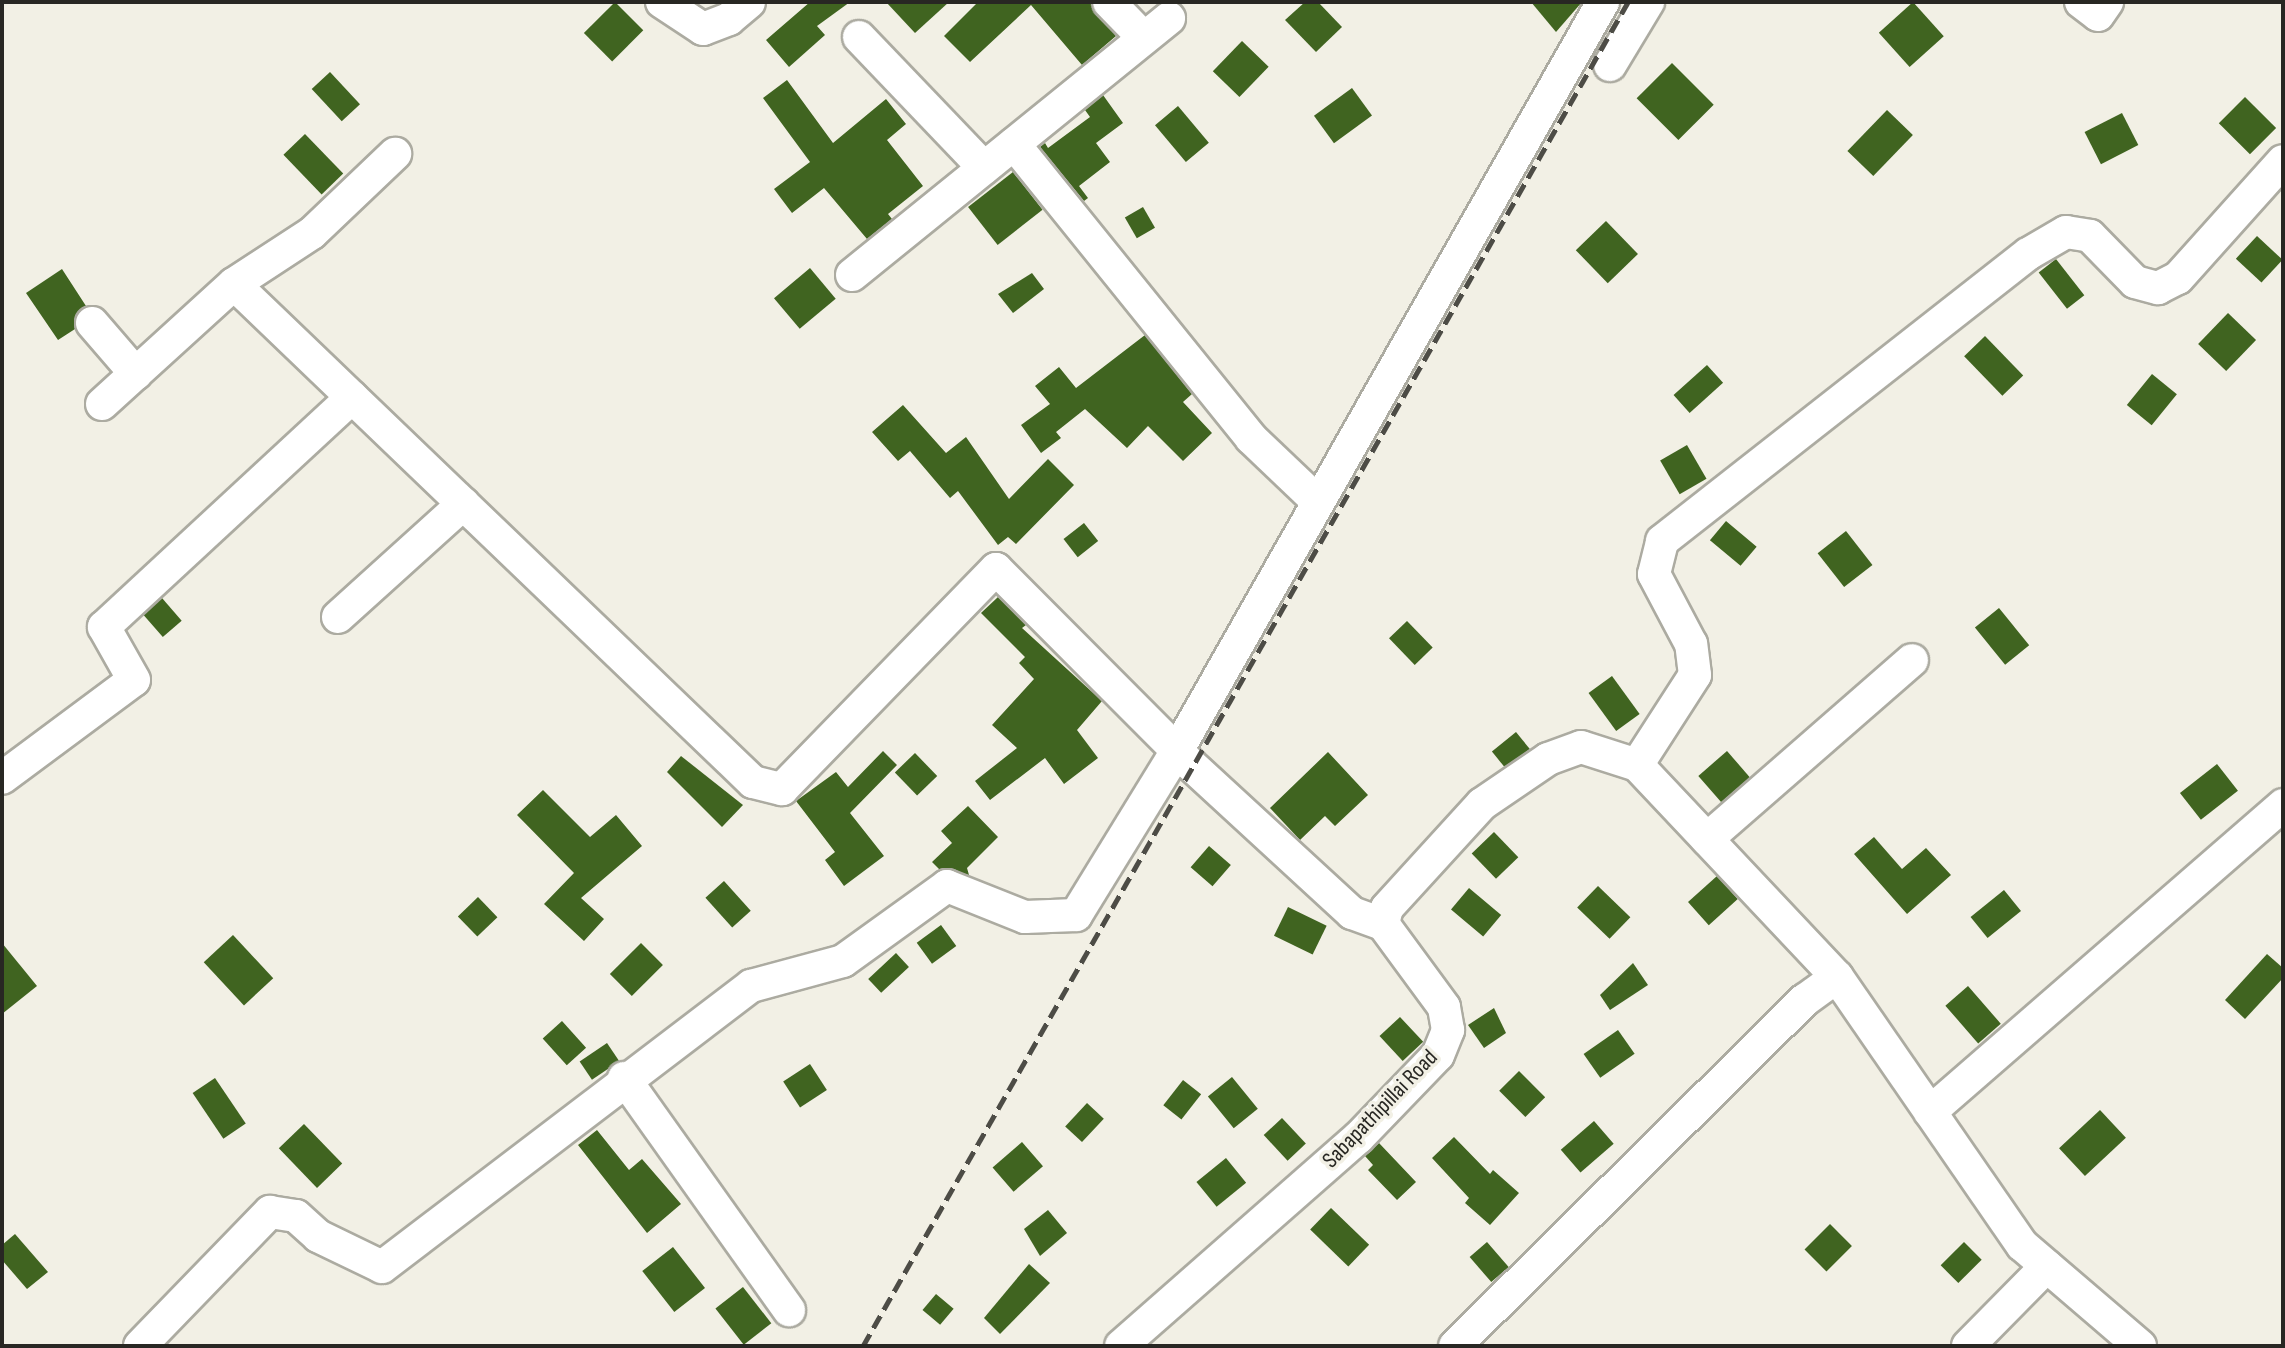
<!DOCTYPE html>
<html>
<head>
<meta charset="utf-8">
<style>
  body { margin:0 }
  #map { position:relative; width:2285px; height:1348px; overflow:hidden; background:#f2f0e5; font-family:"Sofia Sans Condensed",sans-serif }
  div>[style] { position:absolute }
  [style*='--x'] { left:calc(var(--x)*1px); top:calc(var(--y)*1px); width:calc(var(--w)*1px); rotate:calc(var(--a)*1deg) }
  .building>* { inset:0; background:#406420; transform-origin:0 0 }
  .roads { filter:drop-shadow(2px 0 #acaba1) drop-shadow(-2px 0 #acaba1) drop-shadow(0 2px #acaba1) drop-shadow(0 -2px #acaba1) }
  .minor>* { height:32px; margin:-16px; padding:0 16px; transform-origin:16px; border-radius:16px; background:#fff }
  .rail>* { height:5px; margin-top:-2.5px; transform-origin:0; background:repeating-linear-gradient(90deg,#4d4c46 0 14px,transparent 0 21px) }
  span { translate:-50% -50%; white-space:nowrap; text-align:center; line-height:1.15; -webkit-text-stroke:7px #f2f0e5; paint-order:stroke }
  .street-label { font-size:23px; color:#282723 }
  .frame { position:absolute; inset:0; border:4px solid #282723; pointer-events:none }
</style>
</head>
<body>
<div id="map">
  <div class="building">
    <div style="left:615px;top:2px;width:40px;height:44px;rotate:45deg"></div>
    <div style="clip-path:polygon(810px 2px,850px 2px,817px 26px,825px 35px,789px 67px,766px 40px)"></div>
    <div style="clip-path:polygon(886px 2px,949px 2px,915px 33px)"></div>
    <div style="clip-path:polygon(978px 2px,1091px 2px,1116px 36px,1082px 65px,1031px 5px,970px 62px,944px 36px)"></div>
    <div style="clip-path:polygon(1305px 2px,1318px 2px,1342px 27px,1316px 52px,1285px 20px)"></div>
    <div style="clip-path:polygon(1531px 2px,1582px 2px,1556px 32px)"></div>
    <div style="left:1913px;top:2px;width:46px;height:46px;rotate:48deg"></div>
    <div style="left:1242px;top:41px;width:37px;height:42px;rotate:44deg"></div>
    <div style="left:1672px;top:63px;width:59px;height:50px;rotate:45deg"></div>
    <div style="left:330px;top:72px;width:44px;height:25px;rotate:47deg"></div>
    <div style="clip-path:polygon(787px 80px,833px 143px,886px 99px,906px 124px,887px 140px,923px 186px,888px 214px,892px 219px,867px 239px,824px 188px,792px 213px,774px 189px,810px 162px,763px 98px)"></div>
    <div style="left:1352px;top:88px;width:34px;height:47px;rotate:54deg"></div>
    <div style="clip-path:polygon(1103px 95px,1123px 123px,1096px 143px,1110px 162px,1079px 186px,1088px 198px,1084px 201px,1040px 147px,1045px 143px,1048px 148px,1090px 117px,1085px 110px)"></div>
    <div style="left:2245px;top:97px;width:44px;height:37px;rotate:45deg"></div>
    <div style="left:1178px;top:106px;width:48px;height:30px;rotate:50deg"></div>
    <div style="left:1887px;top:110px;width:36px;height:57px;rotate:44deg"></div>
    <div style="left:2122px;top:113px;width:36px;height:42px;rotate:63deg"></div>
    <div style="left:305px;top:134px;width:55px;height:30px;rotate:46deg"></div>
    <div style="left:1013px;top:172px;width:48px;height:57px;rotate:52deg"></div>
    <div style="left:1143px;top:207px;width:24px;height:21px;rotate:60deg"></div>
    <div style="left:1606px;top:221px;width:46px;height:42px;rotate:46deg"></div>
    <div style="left:2257px;top:236px;width:35px;height:31px;rotate:43deg"></div>
    <div style="left:2056px;top:259px;width:46px;height:22px;rotate:52deg"></div>
    <div style="left:810px;top:268px;width:40px;height:47px;rotate:50deg"></div>
    <div style="clip-path:polygon(62px 269px,86px 306px,75px 316px,75px 329px,58px 340px,26px 293px)"></div>
    <div style="clip-path:polygon(1032px 273px,1044px 289px,1013px 313px,998px 294px)"></div>
    <div style="left:2228px;top:313px;width:39px;height:43px;rotate:44deg"></div>
    <div style="clip-path:polygon(1145px 335px,1192px 394px,1183px 402px,1212px 433px,1183px 461px,1148px 426px,1127px 448px,1085px 409px,1056px 432px,1061px 438px,1041px 453px,1021px 425px,1050px 404px,1035px 386px,1059px 367px,1076px 388px)"></div>
    <div style="left:1985px;top:336px;width:55px;height:29px;rotate:46deg"></div>
    <div style="left:1707px;top:365px;width:24px;height:45px;rotate:48deg"></div>
    <div style="left:2152px;top:374px;width:32px;height:40px;rotate:39deg"></div>
    <div style="clip-path:polygon(903px 405px,946px 453px,966px 437px,1009px 499px,1048px 459px,1074px 485px,1016px 544px,1008px 537px,998px 545px,958px 491px,950px 498px,910px 451px,898px 461px,872px 432px)"></div>
    <div style="left:1687px;top:445px;width:39px;height:31px;rotate:60deg"></div>
    <div style="left:1726px;top:521px;width:40px;height:25px;rotate:40deg"></div>
    <div style="left:1084px;top:523px;width:23px;height:26px;rotate:52deg"></div>
    <div style="left:1846px;top:531px;width:43px;height:36px;rotate:52deg"></div>
    <div style="clip-path:polygon(998px 597px,1026px 625px,1022px 628px,1102px 701px,1077px 730px,1098px 758px,1064px 784px,1045px 758px,990px 800px,975px 781px,1017px 748px,992px 725px,1034px 679px,1019px 663px,1025px 657px,981px 613px)"></div>
    <div style="left:162px;top:598px;width:30px;height:25px;rotate:49deg"></div>
    <div style="left:1999px;top:608px;width:48px;height:31px;rotate:51deg"></div>
    <div style="left:1407px;top:621px;width:37px;height:25px;rotate:46deg"></div>
    <div style="left:1612px;top:676px;width:47px;height:29px;rotate:54deg"></div>
    <div style="left:1516px;top:732px;width:22px;height:31px;rotate:51deg"></div>
    <div style="clip-path:polygon(883px 751px,897px 765px,850px 813px,884px 856px,844px 886px,825px 860px,835px 852px,796px 801px,836px 772px,848px 787px)"></div>
    <div style="left:1727px;top:751px;width:35px;height:38px;rotate:49deg"></div>
    <div style="clip-path:polygon(1328px 752px,1368px 795px,1335px 826px,1325px 816px,1300px 840px,1270px 808px)"></div>
    <div style="left:915px;top:753px;width:32px;height:28px;rotate:46deg"></div>
    <div style="clip-path:polygon(681px 756px,743px 805px,722px 827px,667px 772px)"></div>
    <div style="left:2217px;top:764px;width:34px;height:47px;rotate:52deg"></div>
    <div style="clip-path:polygon(543px 790px,590px 837px,616px 815px,642px 846px,581px 898px,604px 919px,584px 941px,544px 904px,574px 873px,517px 815px)"></div>
    <div style="clip-path:polygon(968px 806px,998px 837px,967px 868px,969px 875px,940px 870px,932px 862px,952px 843px,941px 831px)"></div>
    <div style="left:1494px;top:832px;width:35px;height:31px;rotate:46deg"></div>
    <div style="clip-path:polygon(1874px 837px,1902px 869px,1926px 848px,1951px 875px,1907px 914px,1854px 854px)"></div>
    <div style="left:1209px;top:846px;width:29px;height:28px;rotate:41deg"></div>
    <div style="left:1717px;top:876px;width:31px;height:39px;rotate:48deg"></div>
    <div style="left:724px;top:881px;width:40px;height:25px;rotate:48deg"></div>
    <div style="left:1598px;top:886px;width:45px;height:30px;rotate:44deg"></div>
    <div style="left:1469px;top:888px;width:42px;height:28px;rotate:40deg"></div>
    <div style="left:2004px;top:890px;width:27px;height:43px;rotate:51deg"></div>
    <div style="left:478px;top:897px;width:28px;height:28px;rotate:46deg"></div>
    <div style="left:1288px;top:907px;width:43px;height:32px;rotate:26deg"></div>
    <div style="left:941px;top:925px;width:26px;height:30px;rotate:54deg"></div>
    <div style="left:233px;top:935px;width:59px;height:40px;rotate:47deg"></div>
    <div style="clip-path:polygon(2px 943px,37px 986px,2px 1014px)"></div>
    <div style="left:641px;top:943px;width:31px;height:44px;rotate:45deg"></div>
    <div style="left:896px;top:953px;width:19px;height:38px;rotate:47deg"></div>
    <div style="clip-path:polygon(2267px 954px,2283px 968px,2283px 978px,2245px 1019px,2225px 1000px)"></div>
    <div style="clip-path:polygon(1633px 963px,1648px 985px,1610px 1010px,1600px 995px)"></div>
    <div style="left:1968px;top:986px;width:50px;height:30px;rotate:49deg"></div>
    <div style="clip-path:polygon(1494px 1008px,1506px 1033px,1484px 1048px,1468px 1025px)"></div>
    <div style="left:1400px;top:1017px;width:34px;height:28px;rotate:47deg"></div>
    <div style="left:562px;top:1021px;width:36px;height:26px;rotate:48deg"></div>
    <div style="left:1618px;top:1030px;width:29px;height:42px;rotate:55deg"></div>
    <div style="left:607px;top:1043px;width:22px;height:33px;rotate:56deg"></div>
    <div style="left:810px;top:1064px;width:31px;height:32px;rotate:57deg"></div>
    <div style="left:1519px;top:1071px;width:37px;height:28px;rotate:45deg"></div>
    <div style="left:1232px;top:1077px;width:41px;height:31px;rotate:51deg"></div>
    <div style="left:215px;top:1078px;width:55px;height:27px;rotate:56deg"></div>
    <div style="left:1183px;top:1080px;width:23px;height:32px;rotate:38deg"></div>
    <div style="left:1087px;top:1103px;width:23px;height:32px;rotate:43deg"></div>
    <div style="left:2100px;top:1110px;width:38px;height:56px;rotate:47deg"></div>
    <div style="left:1282px;top:1118px;width:35px;height:25px;rotate:47deg"></div>
    <div style="left:1594px;top:1121px;width:30px;height:44px;rotate:49deg"></div>
    <div style="left:304px;top:1124px;width:55px;height:35px;rotate:46deg"></div>
    <div style="clip-path:polygon(597px 1130px,629px 1170px,642px 1159px,681px 1204px,647px 1233px,578px 1145px)"></div>
    <div style="clip-path:polygon(1454px 1137px,1490px 1174px,1493px 1170px,1519px 1193px,1490px 1225px,1465px 1203px,1469px 1198px,1432px 1158px)"></div>
    <div style="left:1022px;top:1142px;width:32px;height:39px;rotate:49deg"></div>
    <div style="clip-path:polygon(1379px 1143px,1416px 1182px,1397px 1200px,1368px 1170px,1373px 1165px,1365px 1156px)"></div>
    <div style="left:1226px;top:1158px;width:32px;height:38px;rotate:51deg"></div>
    <div style="left:1331px;top:1208px;width:53px;height:30px;rotate:44deg"></div>
    <div style="clip-path:polygon(1048px 1210px,1067px 1233px,1040px 1256px,1024px 1229px)"></div>
    <div style="left:1830px;top:1224px;width:31px;height:36px;rotate:45deg"></div>
    <div style="clip-path:polygon(15px 1234px,48px 1272px,27px 1289px,2px 1260px,2px 1245px)"></div>
    <div style="left:1487px;top:1242px;width:33px;height:23px;rotate:49deg"></div>
    <div style="left:1964px;top:1242px;width:25px;height:33px;rotate:45deg"></div>
    <div style="left:673px;top:1247px;width:52px;height:39px;rotate:52deg"></div>
    <div style="clip-path:polygon(1029px 1264px,1050px 1283px,1000px 1334px,984px 1318px)"></div>
    <div style="left:743px;top:1287px;width:46px;height:35px;rotate:52deg"></div>
    <div style="left:936px;top:1294px;width:23px;height:21px;rotate:40deg"></div>
  </div>
  <div class="roads">
    <div class="minor">
      <div style="--x:662;--y:2;--w:49;--a:33.4"></div>
      <div style="--x:703;--y:29;--w:28;--a:-21"></div>
      <div style="--x:729;--y:19;--w:26;--a:-40"></div>
      <div style="--x:1109;--y:2;--w:50;--a:45.8"></div>
      <div style="--x:2081;--y:2;--w:21;--a:37"></div>
      <div style="--x:2098;--y:15;--w:16;--a:-55"></div>
      <div style="--x:859;--y:37;--w:181;--a:46.3"></div>
      <div style="--x:1610;--y:65;--w:74;--a:-58.9"></div>
      <div style="--x:1014;--y:144;--w:378;--a:51.1"></div>
      <div style="--x:1251;--y:438;--w:90;--a:43.6"></div>
      <div style="--x:852;--y:275;--w:408;--a:-39"></div>
      <div style="--x:234;--y:284;--w:719;--a:43.82"></div>
      <div style="--x:753;--y:782;--w:30;--a:14"></div>
      <div style="--x:782;--y:789;--w:307;--a:-45.8"></div>
      <div style="--x:996;--y:569;--w:275;--a:45.1"></div>
      <div style="--x:1190;--y:764;--w:220;--a:42.6"></div>
      <div style="--x:1352;--y:913;--w:33;--a:20"></div>
      <div style="--x:92;--y:323;--w:67;--a:49.2"></div>
      <div style="--x:102;--y:404;--w:178;--a:-42.3"></div>
      <div style="--x:234;--y:284;--w:93;--a:-33.2"></div>
      <div style="--x:312;--y:233;--w:115;--a:-43.6"></div>
      <div style="--x:338;--y:617;--w:169;--a:-42.1"></div>
      <div style="--x:2;--y:778;--w:164;--a:-36.6"></div>
      <div style="--x:134;--y:680;--w:61;--a:-119.5"></div>
      <div style="--x:104;--y:627;--w:338;--a:-42.8"></div>
      <div style="--x:1707;--y:839;--w:272;--a:-41.1"></div>
      <div style="--x:624;--y:1078;--w:285;--a:54.6"></div>
      <div style="--x:1930;--y:1112;--w:468;--a:-41"></div>
      <div style="--x:140;--y:1346;--w:187;--a:-45.9"></div>
      <div style="--x:270;--y:1212;--w:26;--a:9"></div>
      <div style="--x:296;--y:1216;--w:30;--a:42"></div>
      <div style="--x:318;--y:1236;--w:71;--a:25.8"></div>
      <div style="--x:382;--y:1267;--w:464;--a:-37.3"></div>
      <div style="--x:751;--y:986;--w:95;--a:-15.2"></div>
      <div style="--x:843;--y:961;--w:128;--a:-35.8"></div>
      <div style="--x:947;--y:886;--w:84;--a:21.7"></div>
      <div style="--x:1025;--y:917;--w:51;--a:-2.2"></div>
      <div style="--x:1076;--y:915;--w:193;--a:-58.4"></div>
      <div style="--x:1177;--y:751;--w:862;--a:-60.37"></div>
      <div style="--x:1121;--y:1346;--w:315;--a:-41.3"></div>
      <div style="--x:1358;--y:1138;--w:115;--a:-46.1"></div>
      <div style="--x:1438;--y:1055;--w:27;--a:-68"></div>
      <div style="--x:1448;--y:1030;--w:23;--a:-100"></div>
      <div style="--x:1444;--y:1007;--w:103;--a:-126.3"></div>
      <div style="--x:1383;--y:924;--w:16;--a:-76"></div>
      <div style="--x:1387;--y:908;--w:141;--a:-47.6"></div>
      <div style="--x:1482;--y:804;--w:80;--a:-34.3"></div>
      <div style="--x:1548;--y:759;--w:35;--a:-20"></div>
      <div style="--x:1581;--y:747;--w:59;--a:17.8"></div>
      <div style="--x:1455;--y:1346;--w:492;--a:-44.7"></div>
      <div style="--x:1805;--y:1000;--w:39;--a:-36"></div>
      <div style="--x:1968;--y:1346;--w:112;--a:-45.4"></div>
      <div style="--x:2140;--y:1346;--w:155;--a:-139.4"></div>
      <div style="--x:2022;--y:1245;--w:326;--a:-124.6"></div>
      <div style="--x:1837;--y:977;--w:291;--a:-133.3"></div>
      <div style="--x:1637;--y:765;--w:107;--a:-57.2"></div>
      <div style="--x:1695;--y:675;--w:31;--a:-97"></div>
      <div style="--x:1691;--y:644;--w:79;--a:-117.9"></div>
      <div style="--x:1654;--y:574;--w:34;--a:-76"></div>
      <div style="--x:1662;--y:541;--w:465;--a:-38.1"></div>
      <div style="--x:2028;--y:254;--w:44;--a:-30.1"></div>
      <div style="--x:2066;--y:232;--w:24;--a:9"></div>
      <div style="--x:2090;--y:236;--w:64;--a:45.6"></div>
      <div style="--x:2135;--y:282;--w:24;--a:15"></div>
      <div style="--x:2158;--y:288;--w:22;--a:-27"></div>
      <div style="--x:2178;--y:278;--w:157;--a:-48.1"></div>
    </div>
  </div>
  <div class="rail">
    <div style="--x:863;--y:1346;--w:1546;--a:-60.35"></div>
  </div>
  <div class="street-label">
    <span style="left:1380px;top:1109px;rotate:-46deg">Sabapathipillai Road</span>
  </div>
  <div class="frame"></div>
</div>
</body>
</html>
